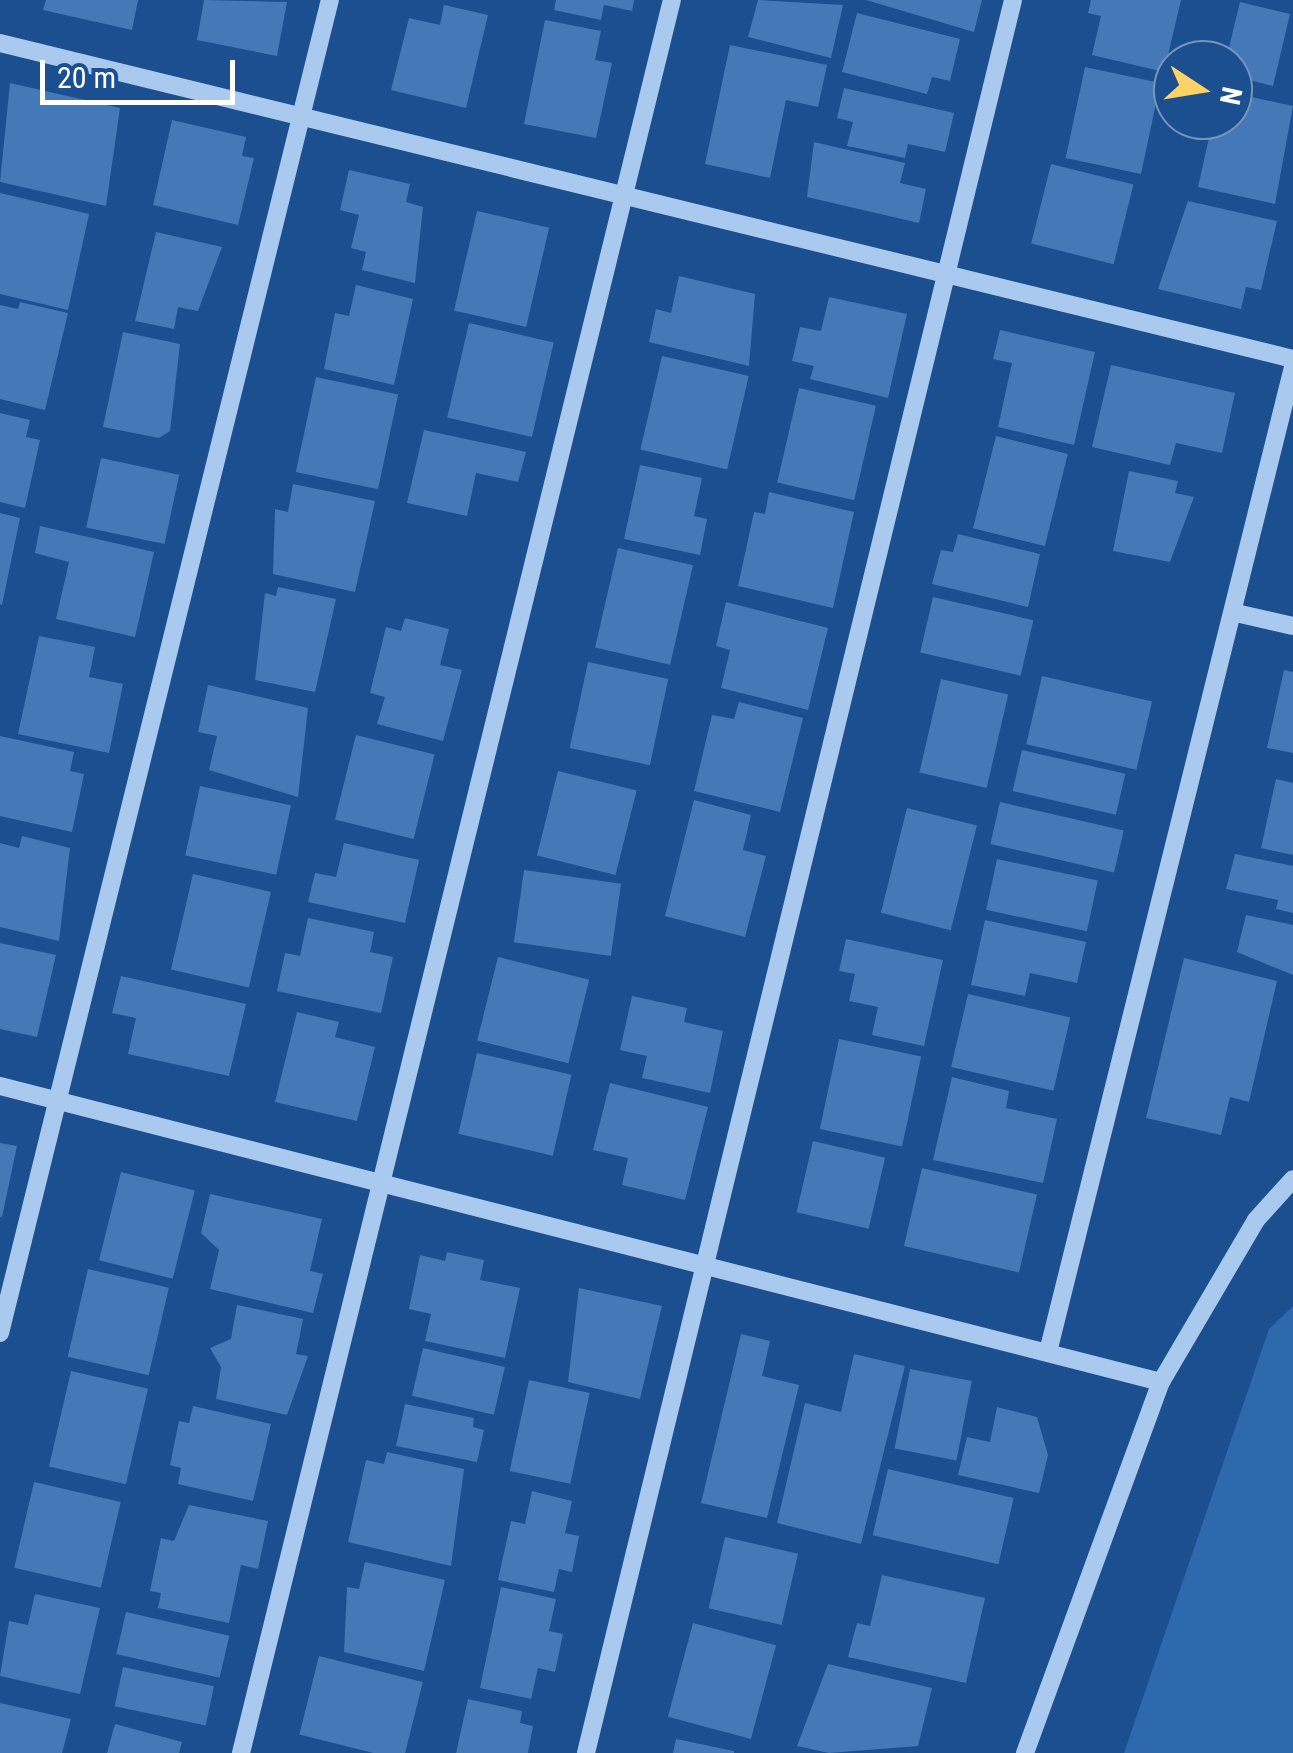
<!DOCTYPE html>
<html>
<head>
<meta charset="utf-8">
<style>
  body { margin:0 }
  #map { position:relative; width:1293px; height:1753px; overflow:hidden; background:#1b4f8f; font-family:"Roboto Condensed",sans-serif }
  div>[style] { position:absolute }
  [style*='--x'] { left:calc(var(--x)*1px); top:calc(var(--y)*1px); width:calc(var(--w)*1px); rotate:calc(var(--a)*1deg) }
  .green>* { inset:0; background:#2e69ad }
  .building>* { inset:0; background:#4478b7; transform-origin:0 0 }
  .minor>* { height:18px; margin:-9px; padding:0 9px; transform-origin:9px; border-radius:9px; background:#a9c9ee }
  span { translate:-50% -50%; white-space:nowrap; text-align:center; line-height:1.15; -webkit-text-stroke:8px #1b4f8f; paint-order:stroke }
  .north { position:absolute; left:1153px; top:40px; width:100px; height:100px; box-sizing:border-box; background:#1b4f8f; border:2px solid #7695bc; border-radius:50%; rotate:102deg; font-size:28px; font-weight:700; line-height:40px; text-align:center; color:#fff }
  .north::after { content:''; display:block; margin:auto; width:35px; height:45px; background:#ffd166; clip-path:polygon(50% 0,100% 100%,50% 72%,0 100%) }
  .scale { position:absolute; left:40px; top:60px; width:195px; height:45px; box-sizing:border-box; border:5px solid #fff; border-top:0; padding-left:12px; font-size:30px; line-height:35px; white-space:nowrap; color:#fff; -webkit-text-stroke:8px #1b4f8f; paint-order:stroke }
</style>
</head>
<body>
<div id="map">
  <div class="green">
    <div style="clip-path:polygon(1293px 1306px,1293px 1753px,1124px 1753px,1269px 1329px)"></div>
  </div>
  <div class="building">
    <div style="clip-path:polygon(46px 0,138px 0,132px 30px,43px 10px)"></div>
    <div style="clip-path:polygon(204px 0,287px 2px,277px 56px,197px 40px)"></div>
    <div style="clip-path:polygon(556px 0,634px 0,632px 11px,604px 5px,601px 20px,554px 10px)"></div>
    <div style="clip-path:polygon(758px 0,843px 5px,831px 58px,748px 37px)"></div>
    <div style="clip-path:polygon(866px 0,982px 0,974px 32px)"></div>
    <div style="clip-path:polygon(1091px 0,1181px 0,1164px 72px,1092px 55px,1101px 16px,1088px 13px)"></div>
    <div style="clip-path:polygon(1240px 2px,1290px 14px,1273px 86px,1233px 76px,1226px 60px)"></div>
    <div style="clip-path:polygon(444px 5px,488px 15px,466px 108px,391px 90px,409px 18px,440px 25px)"></div>
    <div style="clip-path:polygon(857px 13px,960px 39px,950px 81px,932px 77px,927px 94px,842px 72px)"></div>
    <div style="clip-path:polygon(545px 20px,601px 31px,595px 60px,612px 63px,596px 138px,524px 124px)"></div>
    <div style="clip-path:polygon(730px 45px,827px 65px,818px 107px,786px 100px,770px 178px,705px 164px)"></div>
    <div style="left:1085px;top:67px;width:77px;height:93px;rotate:12deg"></div>
    <div style="clip-path:polygon(10px 83px,120px 108px,106px 206px,0 182px)"></div>
    <div style="clip-path:polygon(844px 88px,954px 113px,945px 152px,908px 144px,905px 158px,847px 146px,853px 122px,837px 118px)"></div>
    <div style="clip-path:polygon(1233px 93px,1293px 106px,1275px 204px,1198px 187px,1213px 120px,1233px 120px)"></div>
    <div style="clip-path:polygon(172px 120px,246px 137px,242px 156px,254px 158px,238px 225px,153px 205px)"></div>
    <div style="clip-path:polygon(814px 142px,905px 163px,900px 183px,926px 189px,919px 223px,807px 197px)"></div>
    <div style="left:1051px;top:164px;width:85px;height:82px;rotate:14deg"></div>
    <div style="clip-path:polygon(349px 170px,410px 184px,406px 202px,423px 207px,415px 283px,362px 270px,366px 252px,351px 248px,359px 215px,340px 210px)"></div>
    <div style="clip-path:polygon(0 193px,89px 214px,68px 310px,0 294px)"></div>
    <div style="clip-path:polygon(1188px 201px,1277px 221px,1261px 290px,1246px 287px,1241px 309px,1158px 289px)"></div>
    <div style="left:477px;top:211px;width:74px;height:102px;rotate:13deg"></div>
    <div style="clip-path:polygon(156px 232px,222px 247px,198px 311px,178px 307px,174px 329px,135px 321px)"></div>
    <div style="clip-path:polygon(679px 276px,755px 294px,749px 366px,649px 342px,656px 309px,671px 313px)"></div>
    <div style="clip-path:polygon(356px 285px,413px 299px,394px 385px,324px 369px,335px 313px,349px 316px)"></div>
    <div style="clip-path:polygon(829px 297px,907px 314px,888px 398px,810px 379px,814px 366px,792px 361px,800px 327px,821px 331px)"></div>
    <div style="clip-path:polygon(20px 302px,68px 313px,45px 410px,0 399px,0 305px,18px 309px)"></div>
    <div style="left:469px;top:323px;width:87px;height:97px;rotate:13deg"></div>
    <div style="clip-path:polygon(1000px 330px,1095px 352px,1074px 445px,998px 427px,1012px 363px,993px 359px)"></div>
    <div style="clip-path:polygon(123px 332px,180px 344px,170px 431px,159px 438px,103px 427px)"></div>
    <div style="left:662px;top:356px;width:89px;height:96px;rotate:13deg"></div>
    <div style="clip-path:polygon(1111px 365px,1235px 393px,1222px 453px,1176px 443px,1170px 465px,1092px 447px)"></div>
    <div style="left:316px;top:377px;width:84px;height:97px;rotate:12deg"></div>
    <div style="left:799px;top:388px;width:79px;height:97px;rotate:13deg"></div>
    <div style="clip-path:polygon(0 413px,30px 420px,26px 437px,40px 440px,25px 508px,0 502px)"></div>
    <div style="clip-path:polygon(424px 430px,526px 452px,518px 482px,476px 473px,467px 516px,407px 503px)"></div>
    <div style="left:996px;top:436px;width:74px;height:95px;rotate:14deg"></div>
    <div style="left:101px;top:458px;width:80px;height:71px;rotate:12deg"></div>
    <div style="clip-path:polygon(640px 465px,702px 478px,694px 516px,707px 519px,700px 555px,624px 539px)"></div>
    <div style="clip-path:polygon(1129px 471px,1178px 481px,1175px 493px,1194px 497px,1170px 562px,1113px 551px)"></div>
    <div style="clip-path:polygon(293px 484px,375px 501px,355px 592px,273px 574px,275px 509px,288px 512px)"></div>
    <div style="clip-path:polygon(769px 492px,854px 512px,833px 608px,738px 586px,754px 512px,765px 514px)"></div>
    <div style="clip-path:polygon(0 513px,20px 518px,2px 605px,0 604px)"></div>
    <div style="clip-path:polygon(40px 526px,154px 552px,135px 637px,56px 619px,69px 562px,35px 553px)"></div>
    <div style="clip-path:polygon(958px 534px,1040px 554px,1028px 607px,932px 584px,941px 550px,953px 552px)"></div>
    <div style="left:618px;top:548px;width:77px;height:102px;rotate:13deg"></div>
    <div style="clip-path:polygon(278px 587px,336px 599px,315px 692px,255px 680px,265px 593px,276px 596px)"></div>
    <div style="left:933px;top:597px;width:103px;height:57px;rotate:13deg"></div>
    <div style="clip-path:polygon(726px 602px,828px 628px,808px 710px,721px 688px,730px 650px,716px 646px)"></div>
    <div style="clip-path:polygon(405px 618px,449px 629px,440px 665px,462px 670px,443px 741px,377px 724px,385px 697px,370px 693px,386px 627px,401px 631px)"></div>
    <div style="clip-path:polygon(39px 636px,95px 647px,89px 677px,123px 684px,109px 753px,18px 734px)"></div>
    <div style="left:588px;top:662px;width:82px;height:88px;rotate:12deg"></div>
    <div style="clip-path:polygon(1284px 670px,1293px 672px,1293px 753px,1267px 748px)"></div>
    <div style="left:1042px;top:676px;width:113px;height:70px;rotate:13deg"></div>
    <div style="left:941px;top:679px;width:69px;height:96px;rotate:13deg"></div>
    <div style="clip-path:polygon(208px 685px,308px 708px,298px 797px,209px 770px,217px 736px,198px 732px)"></div>
    <div style="clip-path:polygon(739px 702px,803px 718px,780px 812px,694px 791px,712px 715px,734px 719px)"></div>
    <div style="left:356px;top:735px;width:81px;height:87px;rotate:14deg"></div>
    <div style="clip-path:polygon(0 736px,74px 752px,70px 771px,84px 774px,72px 832px,0 816px)"></div>
    <div style="left:1022px;top:750px;width:106px;height:42px;rotate:13deg"></div>
    <div style="left:558px;top:771px;width:81px;height:87px;rotate:14deg"></div>
    <div style="clip-path:polygon(1276px 779px,1293px 783px,1293px 855px,1261px 848px)"></div>
    <div style="left:200px;top:786px;width:93px;height:71px;rotate:12deg"></div>
    <div style="clip-path:polygon(694px 800px,751px 815px,743px 850px,766px 856px,745px 937px,665px 916px)"></div>
    <div style="left:1000px;top:802px;width:127px;height:43px;rotate:13deg"></div>
    <div style="left:907px;top:808px;width:72px;height:108px;rotate:14deg"></div>
    <div style="clip-path:polygon(22px 836px,70px 848px,59px 941px,0 927px,0 843px,19px 848px)"></div>
    <div style="clip-path:polygon(344px 843px,419px 860px,405px 923px,308px 902px,315px 873px,336px 877px)"></div>
    <div style="clip-path:polygon(1235px 854px,1293px 866px,1293px 913px,1276px 909px,1278px 900px,1226px 889px)"></div>
    <div style="left:997px;top:859px;width:103px;height:52px;rotate:12deg"></div>
    <div style="left:524px;top:870px;width:98px;height:73px;rotate:8deg"></div>
    <div style="left:193px;top:874px;width:80px;height:98px;rotate:13deg"></div>
    <div style="clip-path:polygon(1246px 915px,1293px 925px,1293px 975px,1237px 952px)"></div>
    <div style="clip-path:polygon(308px 918px,374px 932px,370px 952px,393px 957px,381px 1013px,277px 991px,285px 953px,300px 956px)"></div>
    <div style="clip-path:polygon(985px 920px,1086px 942px,1077px 983px,1030px 973px,1025px 996px,971px 985px)"></div>
    <div style="clip-path:polygon(846px 939px,943px 960px,924px 1046px,872px 1035px,878px 1007px,849px 1001px,855px 974px,839px 971px)"></div>
    <div style="clip-path:polygon(0 943px,56px 955px,37px 1037px,0 1029px)"></div>
    <div style="left:498px;top:957px;width:94px;height:86px;rotate:14deg"></div>
    <div style="clip-path:polygon(1184px 958px,1277px 981px,1249px 1102px,1230px 1097px,1221px 1135px,1146px 1118px)"></div>
    <div style="clip-path:polygon(121px 976px,246px 1004px,229px 1076px,128px 1054px,136px 1018px,112px 1013px)"></div>
    <div style="left:968px;top:994px;width:105px;height:75px;rotate:13deg"></div>
    <div style="clip-path:polygon(632px 996px,687px 1008px,684px 1022px,723px 1031px,710px 1093px,642px 1078px,647px 1056px,620px 1050px)"></div>
    <div style="clip-path:polygon(297px 1012px,339px 1022px,335px 1037px,375px 1047px,357px 1121px,275px 1102px)"></div>
    <div style="left:839px;top:1039px;width:84px;height:92px;rotate:12deg"></div>
    <div style="left:477px;top:1053px;width:97px;height:83px;rotate:13deg"></div>
    <div style="clip-path:polygon(952px 1077px,1009px 1091px,1006px 1108px,1057px 1119px,1043px 1183px,933px 1160px)"></div>
    <div style="clip-path:polygon(610px 1083px,708px 1107px,685px 1200px,622px 1185px,628px 1158px,593px 1150px)"></div>
    <div style="left:813px;top:1141px;width:74px;height:73px;rotate:13deg"></div>
    <div style="clip-path:polygon(0 1143px,17px 1146px,2px 1217px,0 1217px)"></div>
    <div style="left:922px;top:1168px;width:118px;height:80px;rotate:13deg"></div>
    <div style="left:121px;top:1172px;width:76px;height:91px;rotate:14deg"></div>
    <div style="clip-path:polygon(210px 1194px,322px 1219px,310px 1271px,323px 1274px,313px 1313px,210px 1289px,219px 1250px,201px 1233px)"></div>
    <div style="clip-path:polygon(447px 1252px,484px 1260px,480px 1280px,520px 1288px,505px 1358px,425px 1341px,431px 1314px,409px 1309px,420px 1255px,445px 1261px)"></div>
    <div style="left:88px;top:1269px;width:83px;height:90px;rotate:13deg"></div>
    <div style="clip-path:polygon(579px 1288px,662px 1306px,640px 1399px,568px 1382px)"></div>
    <div style="clip-path:polygon(237px 1305px,303px 1319px,296px 1354px,308px 1356px,287px 1415px,216px 1399px,221px 1367px,210px 1348px,231px 1339px)"></div>
    <div style="clip-path:polygon(741px 1334px,770px 1341px,762px 1376px,799px 1385px,767px 1518px,701px 1503px)"></div>
    <div style="left:423px;top:1348px;width:84px;height:49px;rotate:13deg"></div>
    <div style="clip-path:polygon(854px 1354px,905px 1366px,861px 1544px,777px 1523px,805px 1403px,841px 1412px)"></div>
    <div style="left:910px;top:1369px;width:63px;height:81px;rotate:11deg"></div>
    <div style="left:71px;top:1371px;width:79px;height:98px;rotate:13deg"></div>
    <div style="left:529px;top:1380px;width:62px;height:93px;rotate:12deg"></div>
    <div style="clip-path:polygon(405px 1404px,474px 1418px,473px 1427px,484px 1430px,477px 1462px,396px 1446px)"></div>
    <div style="clip-path:polygon(193px 1406px,271px 1424px,253px 1501px,178px 1484px,181px 1468px,170px 1465px,179px 1421px,189px 1423px)"></div>
    <div style="clip-path:polygon(997px 1407px,1037px 1417px,1048px 1455px,1039px 1493px,958px 1475px,967px 1437px,990px 1442px)"></div>
    <div style="clip-path:polygon(387px 1452px,464px 1469px,451px 1566px,348px 1542px,366px 1460px,384px 1464px)"></div>
    <div style="left:888px;top:1469px;width:129px;height:68px;rotate:13deg"></div>
    <div style="left:34px;top:1482px;width:89px;height:88px;rotate:13deg"></div>
    <div style="clip-path:polygon(532px 1491px,572px 1501px,565px 1533px,579px 1536px,572px 1572px,559px 1569px,554px 1592px,498px 1580px,511px 1521px,525px 1524px)"></div>
    <div style="clip-path:polygon(189px 1505px,268px 1521px,258px 1569px,241px 1565px,229px 1623px,158px 1608px,161px 1593px,150px 1591px,161px 1538px,174px 1541px)"></div>
    <div style="left:725px;top:1537px;width:75px;height:73px;rotate:13deg"></div>
    <div style="clip-path:polygon(365px 1562px,445px 1580px,424px 1671px,344px 1652px,347px 1587px,359px 1589px)"></div>
    <div style="clip-path:polygon(882px 1575px,985px 1598px,966px 1683px,848px 1657px,857px 1623px,870px 1626px)"></div>
    <div style="clip-path:polygon(501px 1587px,556px 1599px,549px 1631px,563px 1634px,555px 1672px,538px 1668px,531px 1699px,480px 1688px)"></div>
    <div style="clip-path:polygon(35px 1594px,100px 1608px,80px 1694px,0 1676px,9px 1621px,28px 1625px)"></div>
    <div style="left:126px;top:1612px;width:106px;height:43px;rotate:13deg"></div>
    <div style="left:693px;top:1623px;width:86px;height:97px;rotate:15deg"></div>
    <div style="left:319px;top:1656px;width:107px;height:81px;rotate:14deg"></div>
    <div style="clip-path:polygon(828px 1664px,932px 1688px,918px 1746px,829px 1753px,797px 1746px)"></div>
    <div style="left:123px;top:1667px;width:93px;height:40px;rotate:12deg"></div>
    <div style="clip-path:polygon(468px 1699px,522px 1711px,520px 1723px,533px 1726px,528px 1753px,456px 1753px)"></div>
    <div style="clip-path:polygon(0 1703px,71px 1719px,62px 1753px,0 1753px)"></div>
    <div style="clip-path:polygon(115px 1724px,182px 1742px,179px 1753px,107px 1753px)"></div>
    <div style="clip-path:polygon(676px 1739px,734px 1751px,734px 1753px,673px 1753px)"></div>
  </div>
  <div class="minor">
    <div style="--x:0;--y:43;--w:1331;--a:13.73"></div>
    <div style="--x:1236;--y:613;--w:58;--a:12.8"></div>
    <div style="--x:0;--y:1086;--w:1198;--a:14.3"></div>
    <div style="--x:0;--y:1333;--w:1373;--a:-76.1"></div>
    <div style="--x:1048;--y:1352;--w:1015;--a:-76.03"></div>
    <div style="--x:241;--y:1753;--w:1805;--a:-76.19"></div>
    <div style="--x:586;--y:1753;--w:1804;--a:-76.31"></div>
    <div style="--x:1025;--y:1753;--w:395;--a:-69.9"></div>
    <div style="--x:1161;--y:1382;--w:188;--a:-59.6"></div>
    <div style="--x:1256;--y:1220;--w:55;--a:-47.9"></div>
  </div>
  <div class="north">N</div>
  <div class="scale">20 m</div>
</div>
</body>
</html>
